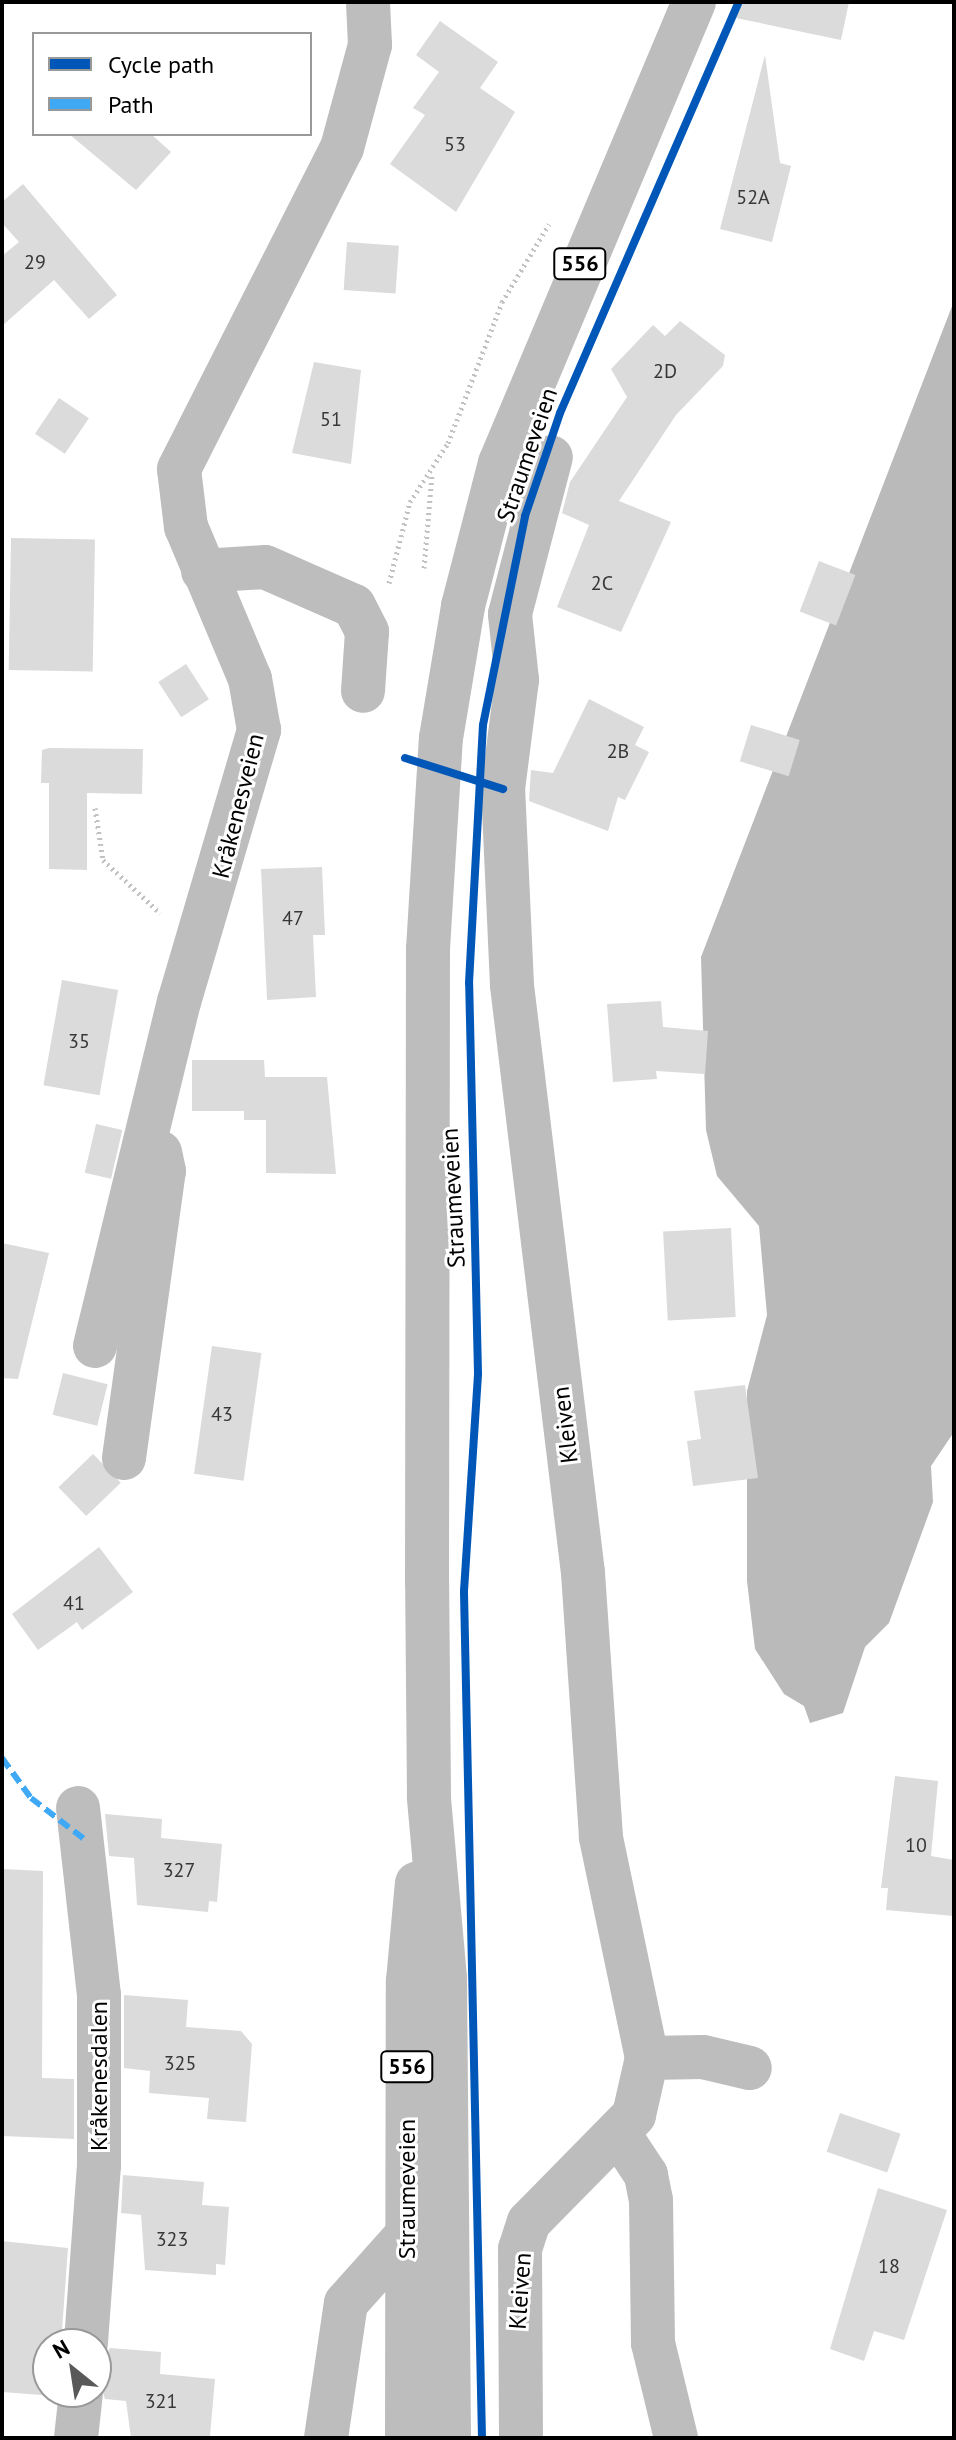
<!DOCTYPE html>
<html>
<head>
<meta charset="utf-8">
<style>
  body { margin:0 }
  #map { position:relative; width:956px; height:2440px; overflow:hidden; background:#fff; font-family:"PT Sans",sans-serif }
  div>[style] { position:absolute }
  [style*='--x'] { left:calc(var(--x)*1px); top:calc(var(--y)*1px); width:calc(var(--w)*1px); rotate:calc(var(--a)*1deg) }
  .water>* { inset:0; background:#bababa }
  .building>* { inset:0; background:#dbdbdb; transform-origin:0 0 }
  .path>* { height:5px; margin-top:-2.5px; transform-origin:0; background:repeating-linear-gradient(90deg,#c2c2c2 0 2px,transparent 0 6px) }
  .minor>* { height:44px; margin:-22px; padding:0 22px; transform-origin:22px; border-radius:22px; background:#bdbdbd }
  .major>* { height:44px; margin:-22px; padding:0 22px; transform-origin:22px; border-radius:22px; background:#bdbdbd }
  .quiet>* { height:6px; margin-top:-3px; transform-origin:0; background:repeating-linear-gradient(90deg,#3fa9f5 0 12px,transparent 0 18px) }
  .cycleway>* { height:8px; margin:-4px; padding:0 4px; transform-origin:4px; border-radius:4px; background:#0057b8 }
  span { translate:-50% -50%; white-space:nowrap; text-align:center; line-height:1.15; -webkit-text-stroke:6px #fff; paint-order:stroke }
  .number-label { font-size:20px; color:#373737 }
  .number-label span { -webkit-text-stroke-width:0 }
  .shield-label span { padding:2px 6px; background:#fff; border:2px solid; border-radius:6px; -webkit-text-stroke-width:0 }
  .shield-label { font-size:22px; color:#000; font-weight:700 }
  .street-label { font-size:24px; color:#000 }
  .frame { position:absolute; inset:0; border:4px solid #000; pointer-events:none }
  .legend { position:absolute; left:32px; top:32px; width:280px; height:104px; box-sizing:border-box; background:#fff; border:2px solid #999; margin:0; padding:10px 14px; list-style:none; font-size:24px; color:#000 }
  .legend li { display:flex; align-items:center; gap:16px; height:40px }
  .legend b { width:40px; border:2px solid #999 }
  .north { position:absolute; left:32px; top:2328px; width:80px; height:80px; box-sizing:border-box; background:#fff; border:2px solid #999; border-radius:50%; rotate:330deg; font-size:22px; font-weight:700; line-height:32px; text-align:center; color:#000 }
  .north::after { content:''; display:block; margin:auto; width:28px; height:36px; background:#595959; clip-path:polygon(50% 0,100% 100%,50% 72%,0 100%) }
</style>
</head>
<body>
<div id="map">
  <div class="water">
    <div style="clip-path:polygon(954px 301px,954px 1432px,931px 1466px,933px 1502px,889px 1623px,865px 1647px,843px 1713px,810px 1723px,804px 1706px,784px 1694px,755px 1649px,747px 1581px,747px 1391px,767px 1315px,759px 1226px,717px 1176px,706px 1130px,701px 957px)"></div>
  </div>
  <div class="building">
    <div style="clip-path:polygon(738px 2px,849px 2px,841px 40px,736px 18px)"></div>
    <div style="clip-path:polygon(440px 21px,498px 62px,480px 88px,515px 112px,456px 212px,390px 164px,425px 115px,413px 108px,439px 72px,416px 55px)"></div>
    <div style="clip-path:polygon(765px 55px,780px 163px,791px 166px,772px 242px,720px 229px)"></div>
    <div style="clip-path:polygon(69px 134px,151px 134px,171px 152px,136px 190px)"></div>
    <div style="clip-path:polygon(23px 184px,117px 295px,89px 319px,54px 280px,2px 326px,2px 256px,19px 242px,2px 223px,2px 202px)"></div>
    <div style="left:347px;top:242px;width:52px;height:48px;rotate:4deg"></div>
    <div style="clip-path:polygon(680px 321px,725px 355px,723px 366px,676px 415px,619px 501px,671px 522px,621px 632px,557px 607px,589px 525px,562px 513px,570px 482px,627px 397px,611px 369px,653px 325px,665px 336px)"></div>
    <div style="clip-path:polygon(314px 362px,361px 370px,351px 464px,292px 453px)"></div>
    <div style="left:59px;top:398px;width:36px;height:43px;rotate:34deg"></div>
    <div style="left:11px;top:538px;width:84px;height:132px;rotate:1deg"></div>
    <div style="left:819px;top:561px;width:39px;height:54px;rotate:21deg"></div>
    <div style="left:186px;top:664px;width:42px;height:33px;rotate:57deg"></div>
    <div style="clip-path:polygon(589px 699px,644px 727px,635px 745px,649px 752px,625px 800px,618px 797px,608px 831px,529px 801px,531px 770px,553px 773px)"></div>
    <div style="left:751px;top:725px;width:51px;height:38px;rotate:17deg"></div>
    <div style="clip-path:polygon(49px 748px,143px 749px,142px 794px,87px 793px,87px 870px,49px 869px,49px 783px,41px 783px,42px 750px)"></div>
    <div style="clip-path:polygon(322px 867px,325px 935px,313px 935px,316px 997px,267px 1000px,261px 869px)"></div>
    <div style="left:62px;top:980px;width:57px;height:107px;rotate:10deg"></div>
    <div style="clip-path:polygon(661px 1001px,663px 1027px,708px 1031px,705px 1074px,656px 1071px,657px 1079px,613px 1082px,607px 1004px)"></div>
    <div style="clip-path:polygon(192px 1060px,264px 1060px,265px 1077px,327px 1077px,336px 1174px,266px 1173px,266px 1120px,244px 1120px,244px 1111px,192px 1111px)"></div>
    <div style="left:96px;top:1124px;width:27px;height:50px;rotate:13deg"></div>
    <div style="left:731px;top:1228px;width:89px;height:68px;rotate:87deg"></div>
    <div style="clip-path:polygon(2px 1243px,49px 1253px,18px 1379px,2px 1378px)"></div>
    <div style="left:212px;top:1346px;width:50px;height:129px;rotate:8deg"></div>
    <div style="left:63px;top:1373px;width:46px;height:43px;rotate:14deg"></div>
    <div style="clip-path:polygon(745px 1385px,758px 1478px,693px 1486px,687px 1441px,701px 1439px,694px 1391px)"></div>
    <div style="left:93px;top:1454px;width:40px;height:48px;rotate:46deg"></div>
    <div style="clip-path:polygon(99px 1547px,133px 1592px,82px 1630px,77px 1622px,38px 1650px,12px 1614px)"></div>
    <div style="clip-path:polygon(895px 1776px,938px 1781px,931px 1856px,954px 1860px,954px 1916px,886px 1910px,888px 1888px,881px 1888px)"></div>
    <div style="clip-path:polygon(105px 1814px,162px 1819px,161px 1838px,222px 1844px,217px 1902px,209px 1901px,208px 1912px,137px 1905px,134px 1858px,109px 1856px)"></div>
    <div style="clip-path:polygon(2px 1869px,43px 1871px,42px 2078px,74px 2079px,74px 2139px,2px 2136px)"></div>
    <div style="clip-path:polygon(124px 1995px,188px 2000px,186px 2027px,241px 2031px,252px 2044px,246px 2122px,207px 2119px,209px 2098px,149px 2093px,150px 2071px,124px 2068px)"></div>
    <div style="left:840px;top:2113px;width:64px;height:41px;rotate:19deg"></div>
    <div style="clip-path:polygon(123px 2175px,204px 2182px,202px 2205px,229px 2207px,225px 2265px,216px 2264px,216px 2275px,145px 2270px,141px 2215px,121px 2213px)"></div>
    <div style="clip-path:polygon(878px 2188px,947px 2210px,904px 2340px,874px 2331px,864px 2361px,830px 2349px)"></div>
    <div style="clip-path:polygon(2px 2241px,68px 2248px,61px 2344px,48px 2344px,48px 2392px,55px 2396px,2px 2392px)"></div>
    <div style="clip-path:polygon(110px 2348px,161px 2352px,160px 2374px,215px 2379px,210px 2436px,131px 2438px,126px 2401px,105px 2399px,96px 2372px)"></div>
  </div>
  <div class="path">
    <div style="--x:424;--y:568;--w:94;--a:-85.1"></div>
    <div style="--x:389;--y:583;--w:84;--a:-75.5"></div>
    <div style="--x:410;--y:502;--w:70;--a:-57.2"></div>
    <div style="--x:448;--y:443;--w:151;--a:-69"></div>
    <div style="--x:502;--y:302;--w:91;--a:-58.9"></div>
    <div style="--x:95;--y:808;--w:53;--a:81.3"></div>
    <div style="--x:103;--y:860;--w:78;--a:42.9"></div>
  </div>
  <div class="minor">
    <div style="--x:203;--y:571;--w:62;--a:-3.7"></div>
    <div style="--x:265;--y:567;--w:97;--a:23.7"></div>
    <div style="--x:354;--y:606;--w:29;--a:63"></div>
    <div style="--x:367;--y:632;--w:59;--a:93.9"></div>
    <div style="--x:95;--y:1346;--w:354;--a:-76.3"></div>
    <div style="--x:179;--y:1002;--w:284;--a:-73.6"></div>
    <div style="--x:259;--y:730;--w:52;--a:-100"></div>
    <div style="--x:250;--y:679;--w:165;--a:-112.8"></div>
    <div style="--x:186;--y:527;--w:58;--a:-96.9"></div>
    <div style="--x:179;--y:469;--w:360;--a:-63.1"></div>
    <div style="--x:342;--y:148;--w:107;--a:-74.8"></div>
    <div style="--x:370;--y:45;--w:43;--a:-92.7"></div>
    <div style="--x:124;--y:1458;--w:290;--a:-82.1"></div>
    <div style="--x:164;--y:1171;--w:19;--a:-102"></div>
    <div style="--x:78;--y:1808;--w:188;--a:83.6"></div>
    <div style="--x:99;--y:1995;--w:170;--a:90"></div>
    <div style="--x:99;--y:2165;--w:179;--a:94.2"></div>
    <div style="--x:647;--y:2058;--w:56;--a:-1"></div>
    <div style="--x:703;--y:2057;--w:48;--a:13.2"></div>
    <div style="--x:619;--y:2134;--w:49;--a:56.6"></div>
    <div style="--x:646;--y:2175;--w:25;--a:79"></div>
    <div style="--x:651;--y:2200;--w:143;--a:89.2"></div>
    <div style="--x:653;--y:2343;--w:98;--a:76.4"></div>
    <div style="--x:76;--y:2438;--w:46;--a:-83.8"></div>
    <div style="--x:326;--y:2438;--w:136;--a:-81.6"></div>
    <div style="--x:346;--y:2303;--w:90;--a:-48.2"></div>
    <div style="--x:521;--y:2438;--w:189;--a:-90.3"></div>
    <div style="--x:520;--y:2249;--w:28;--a:-72"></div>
    <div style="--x:529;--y:2222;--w:150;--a:-45.5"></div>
    <div style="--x:634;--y:2115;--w:58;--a:-77.2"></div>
    <div style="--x:647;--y:2058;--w:226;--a:-101.8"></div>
    <div style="--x:601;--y:1837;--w:265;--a:-93.9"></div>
    <div style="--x:583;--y:1573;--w:592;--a:-96.89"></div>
    <div style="--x:512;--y:985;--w:196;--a:-92.6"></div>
    <div style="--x:503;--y:789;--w:110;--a:-82.7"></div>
    <div style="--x:517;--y:680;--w:66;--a:-96.1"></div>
    <div style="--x:510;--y:614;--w:162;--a:-75.4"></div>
  </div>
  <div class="major">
    <div style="--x:407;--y:2438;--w:457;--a:-89.9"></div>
    <div style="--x:408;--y:1981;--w:98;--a:-84.8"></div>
    <div style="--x:449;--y:2438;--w:460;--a:-90.5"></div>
    <div style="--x:445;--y:1978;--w:182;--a:-95.1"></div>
    <div style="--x:429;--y:1797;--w:214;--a:-90.5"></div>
    <div style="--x:427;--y:1583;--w:634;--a:-89.91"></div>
    <div style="--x:428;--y:949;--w:211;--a:-86.5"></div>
    <div style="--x:441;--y:738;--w:134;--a:-80.5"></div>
    <div style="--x:463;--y:606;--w:148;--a:-75.5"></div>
    <div style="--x:500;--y:463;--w:500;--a:-67.18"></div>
  </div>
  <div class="quiet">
    <div style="--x:2;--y:1758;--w:49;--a:54.1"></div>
    <div style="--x:31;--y:1798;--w:67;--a:37.7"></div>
  </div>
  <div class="cycleway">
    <div style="--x:405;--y:758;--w:103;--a:17.6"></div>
    <div style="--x:482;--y:2438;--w:847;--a:-91.22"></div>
    <div style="--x:464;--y:1591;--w:218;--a:-86.3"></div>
    <div style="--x:478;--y:1373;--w:390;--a:-91.3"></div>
    <div style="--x:469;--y:983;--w:258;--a:-86.9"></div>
    <div style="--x:483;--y:725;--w:213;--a:-78.6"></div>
    <div style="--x:525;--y:516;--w:109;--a:-71.2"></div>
    <div style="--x:560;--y:413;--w:448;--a:-66.5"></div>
  </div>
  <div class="number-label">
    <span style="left:455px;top:144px">53</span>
    <span style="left:753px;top:197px">52A</span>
    <span style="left:35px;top:262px">29</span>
    <span style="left:665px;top:371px">2D</span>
    <span style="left:331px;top:419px">51</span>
    <span style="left:602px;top:583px">2C</span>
    <span style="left:618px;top:751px">2B</span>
    <span style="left:293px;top:918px">47</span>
    <span style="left:79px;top:1041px">35</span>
    <span style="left:222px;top:1414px">43</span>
    <span style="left:74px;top:1603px">41</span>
    <span style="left:916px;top:1845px">10</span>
    <span style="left:179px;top:1870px">327</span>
    <span style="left:180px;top:2063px">325</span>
    <span style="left:172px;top:2239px">323</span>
    <span style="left:889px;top:2266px">18</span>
    <span style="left:161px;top:2401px">321</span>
  </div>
  <div class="shield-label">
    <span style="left:580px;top:264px">556</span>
    <span style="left:407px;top:2067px">556</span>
  </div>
  <div class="street-label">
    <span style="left:527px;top:455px;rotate:-71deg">Straumeveien</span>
    <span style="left:238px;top:806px;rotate:-76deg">Kråkenesveien</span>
    <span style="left:453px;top:1198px;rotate:-93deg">Straumeveien</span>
    <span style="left:565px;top:1425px;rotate:-97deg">Kleiven</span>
    <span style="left:99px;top:2076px;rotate:-90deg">Kråkenesdalen</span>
    <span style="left:407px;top:2189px;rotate:-90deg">Straumeveien</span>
    <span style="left:520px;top:2291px;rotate:-86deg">Kleiven</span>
  </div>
  <div class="frame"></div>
  <ul class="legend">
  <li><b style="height:10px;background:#0057b8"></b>Cycle path</li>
  <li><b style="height:10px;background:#3fa9f5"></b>Path</li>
  </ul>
  <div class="north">N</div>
</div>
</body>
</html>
